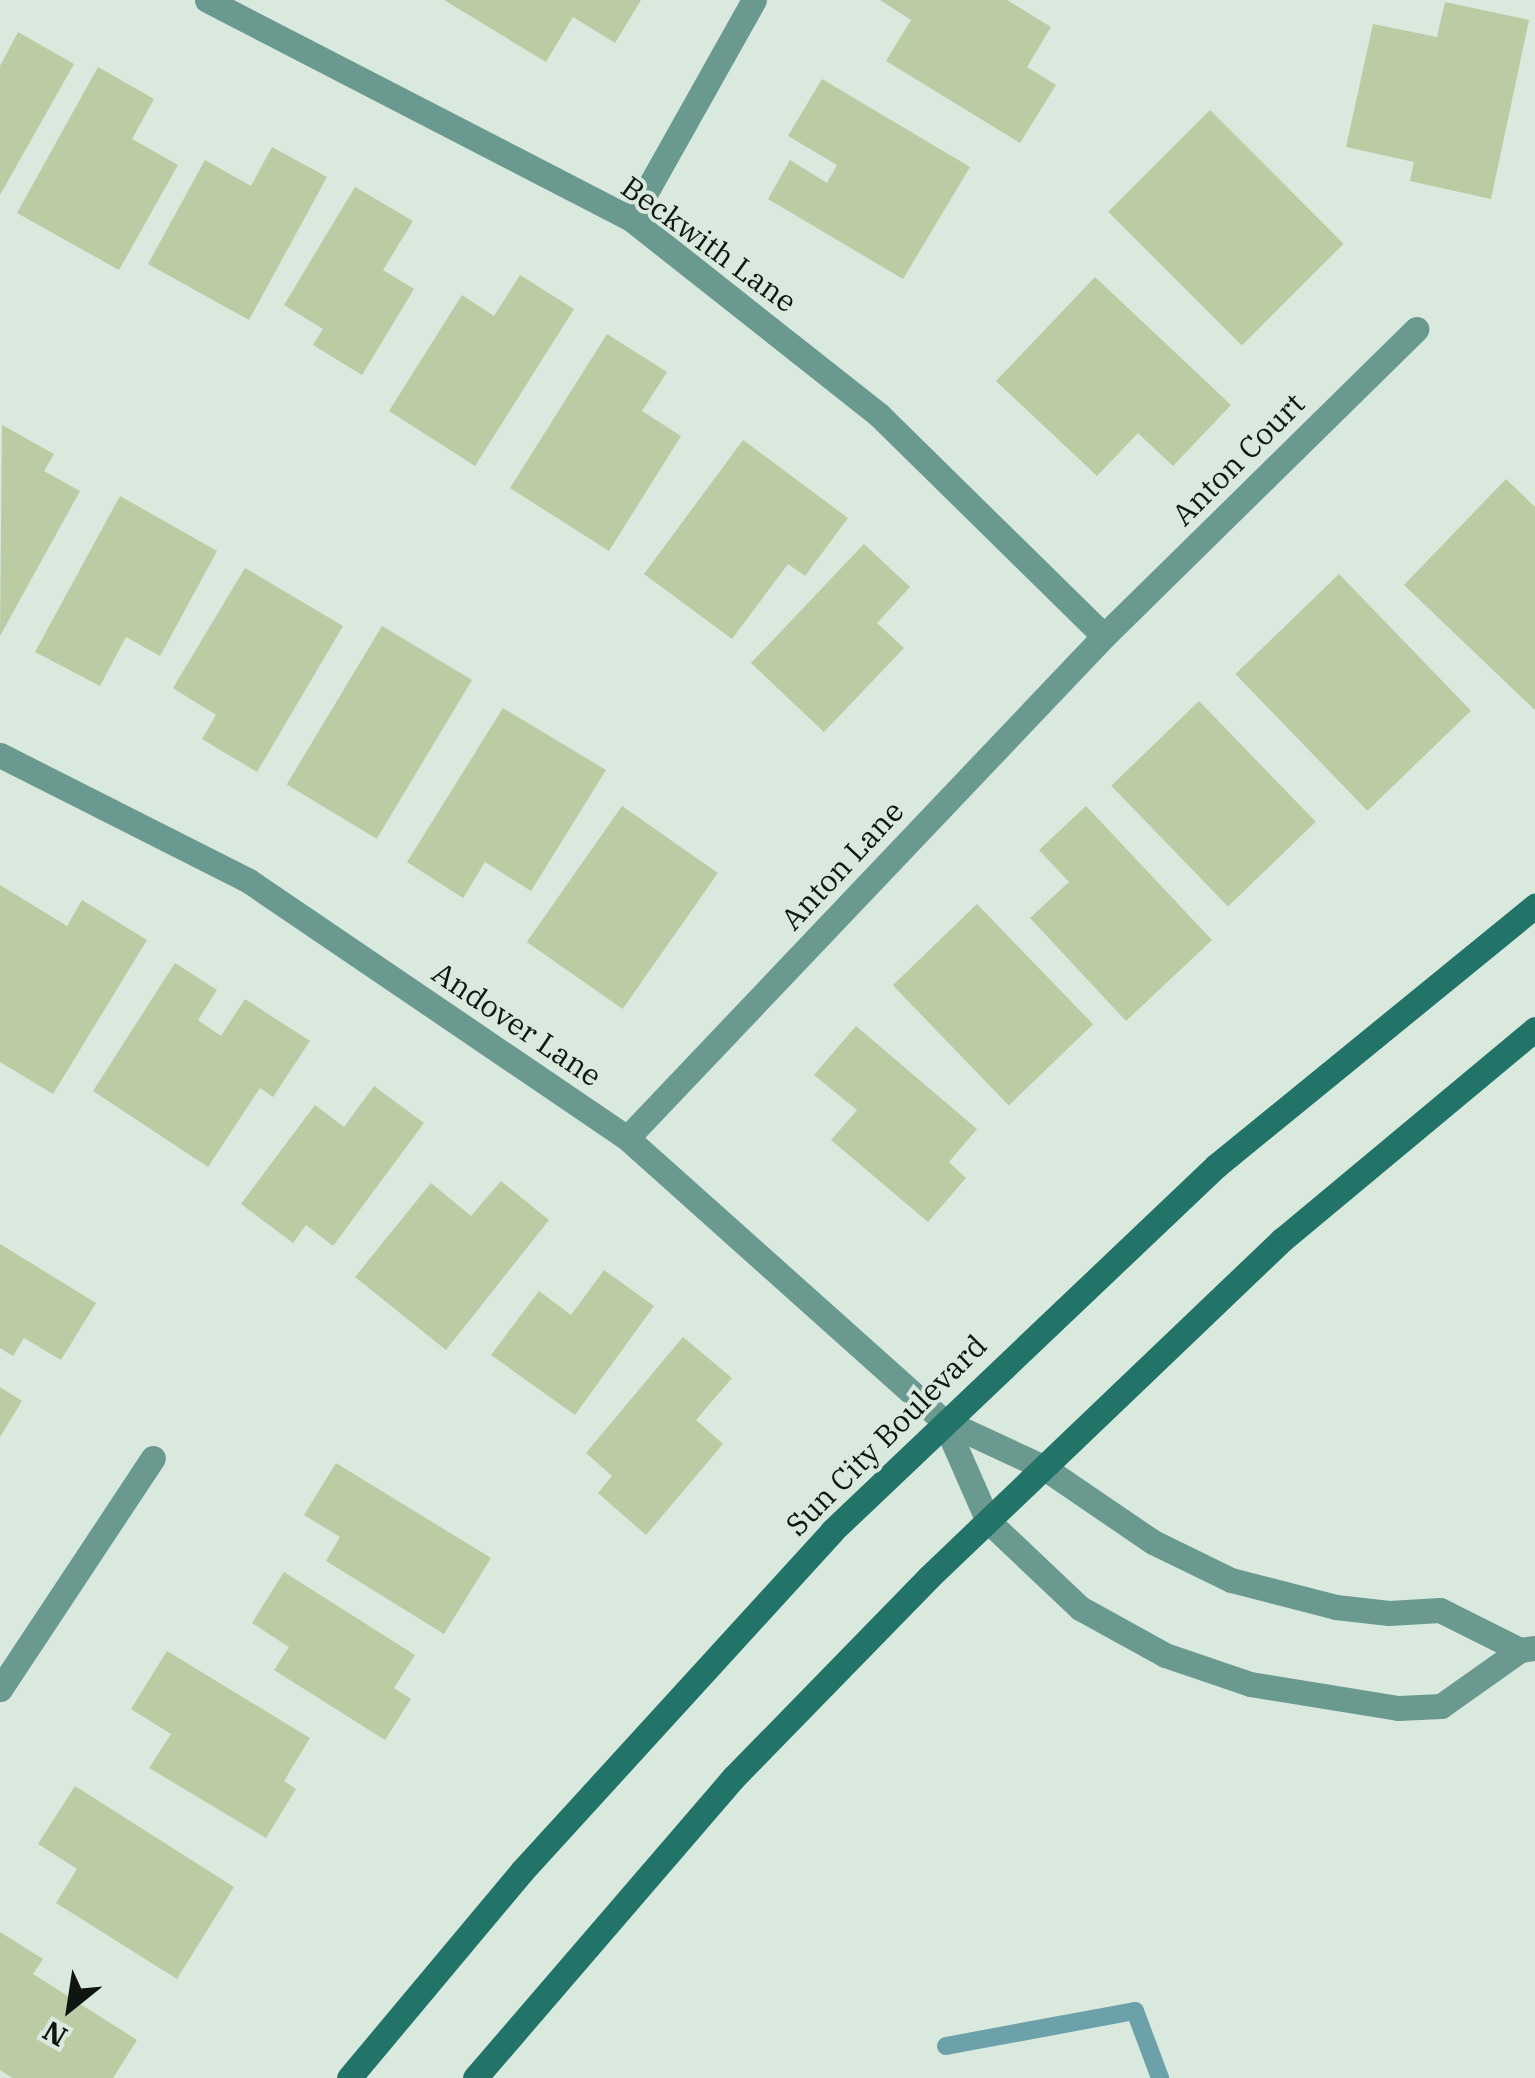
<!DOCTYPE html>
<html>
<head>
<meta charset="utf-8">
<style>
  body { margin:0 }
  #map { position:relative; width:1535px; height:2078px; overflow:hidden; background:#d9e9dd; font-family:"IBM Plex Serif",serif }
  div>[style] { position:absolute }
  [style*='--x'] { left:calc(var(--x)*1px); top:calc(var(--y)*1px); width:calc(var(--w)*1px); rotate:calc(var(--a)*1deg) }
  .stream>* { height:18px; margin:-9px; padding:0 9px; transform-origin:9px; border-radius:9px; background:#6ca1aa }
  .building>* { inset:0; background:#bbcba3; transform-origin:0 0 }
  .street>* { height:25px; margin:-12.5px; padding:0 12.5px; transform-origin:12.5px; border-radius:12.5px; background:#6a9990 }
  .secondary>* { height:25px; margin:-12.5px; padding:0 12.5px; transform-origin:12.5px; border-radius:12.5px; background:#227468 }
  span { translate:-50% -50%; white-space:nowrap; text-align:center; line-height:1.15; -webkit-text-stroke:8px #d9e9dd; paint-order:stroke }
  .street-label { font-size:30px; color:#0f1511 }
  .north { position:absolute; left:20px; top:1958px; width:100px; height:100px; -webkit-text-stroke:8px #d9e9dd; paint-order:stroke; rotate:210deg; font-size:28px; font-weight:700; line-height:40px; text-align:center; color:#0f1511 }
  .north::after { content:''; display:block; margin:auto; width:35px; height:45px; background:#0f1511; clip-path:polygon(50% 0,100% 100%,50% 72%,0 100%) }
</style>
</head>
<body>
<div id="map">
  <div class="stream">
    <div style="--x:946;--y:2046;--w:192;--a:-10.5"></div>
    <div style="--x:1135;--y:2011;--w:72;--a:69.5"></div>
  </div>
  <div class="building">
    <div style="clip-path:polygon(444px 0,641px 0,615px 43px,573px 17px,546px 62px)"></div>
    <div style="clip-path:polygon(880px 0,1007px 0,1051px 27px,1027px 67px,1056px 85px,1020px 143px,886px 61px,911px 20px)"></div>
    <div style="clip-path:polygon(1445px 2px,1529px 20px,1491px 199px,1410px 181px,1414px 162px,1346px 147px,1373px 24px,1437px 37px)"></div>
    <div style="clip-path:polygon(18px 32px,74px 64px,0 195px,0 66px)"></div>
    <div style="clip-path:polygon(98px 67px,154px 99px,132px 139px,178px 165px,119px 270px,17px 213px)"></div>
    <div style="clip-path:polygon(822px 79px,970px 167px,903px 279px,768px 199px,790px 160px,827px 183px,837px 165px,788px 136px)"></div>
    <div style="left:1210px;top:110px;width:189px;height:144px;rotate:45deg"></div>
    <div style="clip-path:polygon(272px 147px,327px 177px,249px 320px,148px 264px,205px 160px,251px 186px)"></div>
    <div style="clip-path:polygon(355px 187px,413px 221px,383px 270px,414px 289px,362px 375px,313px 345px,323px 329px,284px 305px)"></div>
    <div style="clip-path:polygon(520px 275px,574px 309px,475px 466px,389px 411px,462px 295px,494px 316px)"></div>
    <div style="clip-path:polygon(1095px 277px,1231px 405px,1173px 466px,1138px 433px,1097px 476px,996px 381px)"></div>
    <div style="clip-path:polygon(607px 334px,667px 372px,642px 411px,681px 436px,609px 551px,510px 488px)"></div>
    <div style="clip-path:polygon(2px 425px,54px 454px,44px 471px,80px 491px,0 636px)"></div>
    <div style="clip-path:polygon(743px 440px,848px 518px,805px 576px,788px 564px,732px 639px,644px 574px)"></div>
    <div style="clip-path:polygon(1506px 479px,1535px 507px,1535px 710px,1404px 585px)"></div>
    <div style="clip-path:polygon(120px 496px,217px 551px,160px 656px,126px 637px,100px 686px,35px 652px)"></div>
    <div style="clip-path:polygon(864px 544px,910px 587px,877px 623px,904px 648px,824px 732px,751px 663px)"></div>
    <div style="clip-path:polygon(245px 568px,343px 626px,257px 772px,202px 739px,216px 715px,173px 688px)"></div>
    <div style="left:1339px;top:574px;width:190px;height:144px;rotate:46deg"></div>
    <div style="left:382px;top:626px;width:105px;height:185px;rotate:31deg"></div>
    <div style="left:1199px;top:701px;width:168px;height:122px;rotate:46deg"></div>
    <div style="clip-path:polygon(503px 708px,606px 770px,531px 891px,485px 862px,463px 898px,407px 862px)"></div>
    <div style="left:622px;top:806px;width:117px;height:166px;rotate:35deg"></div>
    <div style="clip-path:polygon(1086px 806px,1212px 940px,1126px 1021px,1030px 918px,1069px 882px,1039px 850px)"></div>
    <div style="clip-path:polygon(0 885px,67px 926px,82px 900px,147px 940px,53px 1094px,0 1062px)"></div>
    <div style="left:977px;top:904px;width:167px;height:117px;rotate:46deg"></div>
    <div style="clip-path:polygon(175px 963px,217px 990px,198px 1020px,221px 1036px,245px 999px,310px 1041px,273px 1097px,260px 1088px,208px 1167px,93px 1091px)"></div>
    <div style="clip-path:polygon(856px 1026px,977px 1129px,949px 1162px,966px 1178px,928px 1222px,831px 1140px,857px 1110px,814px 1075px)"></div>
    <div style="clip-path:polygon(374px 1086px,424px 1123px,333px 1246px,306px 1225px,293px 1243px,241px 1204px,315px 1105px,344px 1127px)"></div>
    <div style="clip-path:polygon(501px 1181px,549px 1220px,446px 1350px,355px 1277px,431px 1183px,471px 1216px)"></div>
    <div style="clip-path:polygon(0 1244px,96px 1303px,61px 1360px,24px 1338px,13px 1356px,0 1348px)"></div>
    <div style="clip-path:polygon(604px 1270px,654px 1306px,575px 1415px,491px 1355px,539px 1291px,571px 1315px)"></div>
    <div style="clip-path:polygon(683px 1337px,732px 1378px,696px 1420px,723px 1444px,646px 1535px,598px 1493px,612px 1476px,586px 1453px)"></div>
    <div style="clip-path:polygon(0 1387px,22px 1401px,0 1437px)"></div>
    <div style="clip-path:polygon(336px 1463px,491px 1558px,444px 1634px,326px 1561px,340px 1537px,304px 1515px)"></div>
    <div style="clip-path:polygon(284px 1572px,415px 1655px,394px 1688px,411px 1699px,385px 1740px,274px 1670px,289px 1647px,252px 1623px)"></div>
    <div style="clip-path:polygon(167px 1651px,310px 1738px,284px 1781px,296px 1789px,266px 1838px,149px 1768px,171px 1734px,131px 1709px)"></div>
    <div style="clip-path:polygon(75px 1786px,234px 1887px,177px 1979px,56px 1903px,77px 1869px,38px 1844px)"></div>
    <div style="clip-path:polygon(0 1932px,43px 1959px,33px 1974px,137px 2040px,113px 2078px,12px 2078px,0 2070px)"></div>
  </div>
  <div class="street">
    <div style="--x:207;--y:0;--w:477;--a:27.3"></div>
    <div style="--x:631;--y:219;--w:316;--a:38.3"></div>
    <div style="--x:879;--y:415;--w:315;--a:44.5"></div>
    <div style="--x:631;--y:219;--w:251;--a:-60.7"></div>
    <div style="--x:0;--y:755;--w:279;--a:26.8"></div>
    <div style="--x:249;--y:881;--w:457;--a:34.2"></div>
    <div style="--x:627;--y:1138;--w:425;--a:41.8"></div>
    <div style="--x:944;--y:1421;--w:109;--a:24.9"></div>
    <div style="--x:1043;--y:1467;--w:133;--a:34.3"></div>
    <div style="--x:1153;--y:1542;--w:87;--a:26"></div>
    <div style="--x:1231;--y:1580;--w:108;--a:14.4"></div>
    <div style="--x:1336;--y:1607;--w:53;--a:6.5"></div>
    <div style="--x:1389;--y:1613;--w:51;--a:-3.4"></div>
    <div style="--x:1440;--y:1610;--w:89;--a:26.6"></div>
    <div style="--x:627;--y:1138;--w:692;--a:-46.46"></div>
    <div style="--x:1104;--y:636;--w:438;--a:-44.5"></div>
    <div style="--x:944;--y:1421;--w:109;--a:66.3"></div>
    <div style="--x:988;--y:1521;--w:127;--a:43.4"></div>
    <div style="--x:1080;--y:1608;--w:97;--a:28.9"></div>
    <div style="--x:1165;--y:1655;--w:90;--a:18.8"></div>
    <div style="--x:1250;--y:1684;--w:150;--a:9.2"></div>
    <div style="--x:1398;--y:1708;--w:43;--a:-2.7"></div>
    <div style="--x:1441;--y:1706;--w:97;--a:-35.3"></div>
    <div style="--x:1520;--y:1650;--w:15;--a:-8"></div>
    <div style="--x:0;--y:1689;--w:277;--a:-56.5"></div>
  </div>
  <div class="secondary">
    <div style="--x:349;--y:2078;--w:270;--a:-50.1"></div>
    <div style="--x:522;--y:1871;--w:460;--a:-47.6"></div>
    <div style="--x:832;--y:1531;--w:530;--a:-43.55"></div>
    <div style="--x:1216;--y:1166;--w:412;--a:-39.2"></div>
    <div style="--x:475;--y:2078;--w:397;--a:-49.3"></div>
    <div style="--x:734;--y:1777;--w:279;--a:-45.7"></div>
    <div style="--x:929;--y:1577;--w:489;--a:-43.7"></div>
    <div style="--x:1283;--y:1239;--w:328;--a:-39.8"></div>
  </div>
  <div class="street-label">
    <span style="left:709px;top:244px;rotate:36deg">Beckwith Lane</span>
    <span style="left:1238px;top:459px;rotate:-45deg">Anton Court</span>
    <span style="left:842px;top:865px;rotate:-47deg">Anton Lane</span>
    <span style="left:517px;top:1024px;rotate:34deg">Andover Lane</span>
    <span style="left:886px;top:1435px;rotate:-45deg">Sun City Boulevard</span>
  </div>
  <div class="north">N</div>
</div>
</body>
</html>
